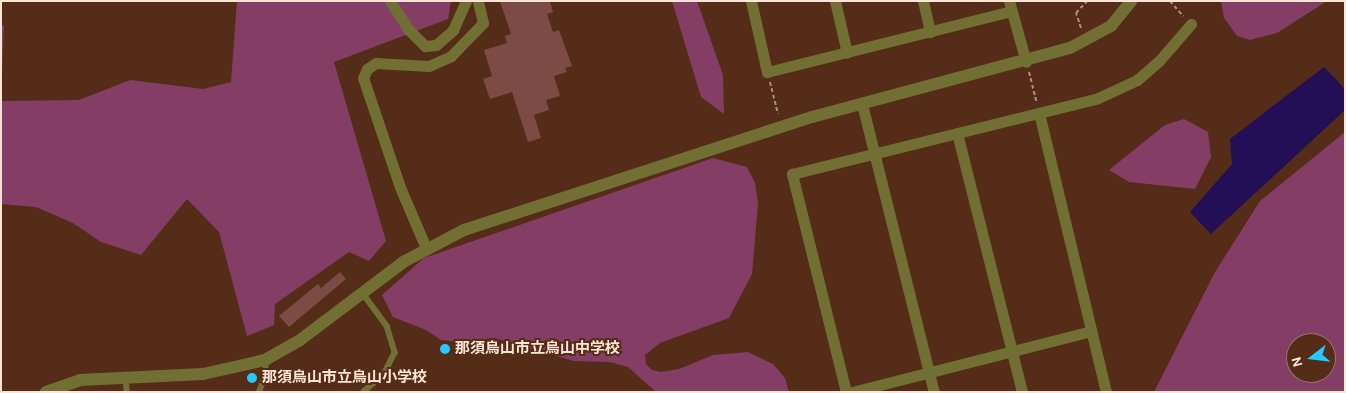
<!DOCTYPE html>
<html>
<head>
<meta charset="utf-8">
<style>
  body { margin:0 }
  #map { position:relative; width:1346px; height:393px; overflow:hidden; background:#542c17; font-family:Karla,"Noto Sans JP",sans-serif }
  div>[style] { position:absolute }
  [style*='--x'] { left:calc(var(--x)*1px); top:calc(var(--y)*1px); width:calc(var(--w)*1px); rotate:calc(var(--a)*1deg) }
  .green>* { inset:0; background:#843d65 }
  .water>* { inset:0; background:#220f55 }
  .building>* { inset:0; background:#7c4b46 }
  .path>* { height:2px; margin-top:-1px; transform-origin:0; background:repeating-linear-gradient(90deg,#ae8d7c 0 4px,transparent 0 6.5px) }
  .service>* { height:5.5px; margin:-2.75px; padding:0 2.75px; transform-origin:2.75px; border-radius:2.75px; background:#726f35 }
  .minor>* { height:11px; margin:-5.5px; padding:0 5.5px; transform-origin:5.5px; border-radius:5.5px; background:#726f35 }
  .tertiary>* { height:12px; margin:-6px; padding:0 6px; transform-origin:6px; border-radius:6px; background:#726f35 }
  .dots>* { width:14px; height:14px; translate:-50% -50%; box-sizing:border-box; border:2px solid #542c17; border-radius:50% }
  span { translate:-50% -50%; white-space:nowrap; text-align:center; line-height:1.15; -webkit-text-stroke:4px #542c17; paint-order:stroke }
  .poi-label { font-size:15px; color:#ffe4d7; font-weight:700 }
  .left { translate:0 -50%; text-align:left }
  .frame { position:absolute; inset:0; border:2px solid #ffe4d7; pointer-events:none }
  .north { position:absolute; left:1286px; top:333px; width:50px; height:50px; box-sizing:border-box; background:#542c17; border:1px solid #987664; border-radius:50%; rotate:254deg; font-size:14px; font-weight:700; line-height:20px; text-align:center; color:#ffe4d7 }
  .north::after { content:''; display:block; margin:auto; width:18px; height:22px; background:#25c9fe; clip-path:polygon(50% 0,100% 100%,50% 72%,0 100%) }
</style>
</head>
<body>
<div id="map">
  <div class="green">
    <div style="clip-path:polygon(237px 1px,451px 1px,448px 19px,334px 62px,386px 241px,369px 261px,349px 252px,275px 304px,274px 325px,247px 336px,219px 232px,187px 199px,141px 255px,101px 242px,73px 223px,36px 207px,1px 204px,1px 101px,79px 100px,130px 80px,203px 89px,231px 82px)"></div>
    <div style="clip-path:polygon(672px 1px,697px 1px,723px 75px,724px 114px,701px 97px)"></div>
    <div style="clip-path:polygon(1221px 1px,1327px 1px,1277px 33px,1250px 40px,1237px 36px,1224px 18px)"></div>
    <div style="clip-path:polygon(1px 25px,4px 26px,1px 88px)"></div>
    <div style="clip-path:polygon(1184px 119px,1208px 132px,1211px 157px,1195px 189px,1129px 182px,1109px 170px,1165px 125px)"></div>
    <div style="clip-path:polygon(evenodd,1345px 132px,1345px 392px,1154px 392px,1215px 272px,1260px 201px,1345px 132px,1296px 343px,1326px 343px,1326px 373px,1296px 373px,1296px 343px)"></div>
    <div style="clip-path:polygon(713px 158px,747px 167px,755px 183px,758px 203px,752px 274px,729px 318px,660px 343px,645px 355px,646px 364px,652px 370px,661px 372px,679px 369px,713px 355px,748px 352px,773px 364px,785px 378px,789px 392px,656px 392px,628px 367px,610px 362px,574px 361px,494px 338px,459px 342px,441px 340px,426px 330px,393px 317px,382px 295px,424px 258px)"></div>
  </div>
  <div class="water">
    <div style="clip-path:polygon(1324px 67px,1345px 89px,1345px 110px,1211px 234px,1190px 212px,1232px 164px,1230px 139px)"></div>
  </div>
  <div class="building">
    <div style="clip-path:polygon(500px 1px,550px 1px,553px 12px,547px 14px,553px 32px,559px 30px,572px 66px,565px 68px,567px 72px,554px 76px,560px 96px,546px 100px,549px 110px,534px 115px,541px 138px,528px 142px,512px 92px,490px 99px,483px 79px,492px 76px,484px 50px,507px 43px,505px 36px,511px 34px)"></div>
    <div style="clip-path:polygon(340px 272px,346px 279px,289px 327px,279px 316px,318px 284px,321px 288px)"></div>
  </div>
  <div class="path">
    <div style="--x:1170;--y:1;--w:20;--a:49"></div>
    <div style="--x:1081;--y:28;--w:16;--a:-108"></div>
    <div style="--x:1076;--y:13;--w:16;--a:-47"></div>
    <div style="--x:1029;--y:72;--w:30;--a:76"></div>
    <div style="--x:770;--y:82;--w:33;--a:76"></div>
  </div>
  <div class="service">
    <div style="--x:362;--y:292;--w:42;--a:53.7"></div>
    <div style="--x:387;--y:326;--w:28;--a:73"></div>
    <div style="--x:395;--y:353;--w:25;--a:117"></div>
    <div style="--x:384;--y:375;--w:26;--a:140"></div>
    <div style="--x:126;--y:376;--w:16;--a:86"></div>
    <div style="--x:259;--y:392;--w:19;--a:-69"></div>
    <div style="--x:266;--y:374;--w:14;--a:-94"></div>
  </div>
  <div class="minor">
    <div style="--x:390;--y:1;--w:35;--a:57"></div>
    <div style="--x:409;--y:30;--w:23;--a:45"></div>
    <div style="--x:425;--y:46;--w:11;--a:-5"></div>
    <div style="--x:436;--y:45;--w:23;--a:-41"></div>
    <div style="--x:453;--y:30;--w:32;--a:-66"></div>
    <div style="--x:751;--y:1;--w:73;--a:77.3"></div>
    <div style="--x:767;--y:72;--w:252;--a:-14"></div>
    <div style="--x:835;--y:1;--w:53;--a:77"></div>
    <div style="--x:923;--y:1;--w:32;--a:77"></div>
    <div style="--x:1009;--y:1;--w:63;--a:74.4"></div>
    <div style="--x:862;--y:104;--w:297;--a:76"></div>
    <div style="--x:1039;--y:113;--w:287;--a:76.5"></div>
    <div style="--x:957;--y:133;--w:267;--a:75.9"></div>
    <div style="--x:426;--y:248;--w:66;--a:-113.1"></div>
    <div style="--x:400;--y:187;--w:115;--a:-108.7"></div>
    <div style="--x:363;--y:78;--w:10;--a:-66"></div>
    <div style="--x:367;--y:69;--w:11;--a:-34"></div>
    <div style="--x:376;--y:63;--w:53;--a:3.2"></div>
    <div style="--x:429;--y:66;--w:24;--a:-24"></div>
    <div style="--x:451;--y:56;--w:46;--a:-45.9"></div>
    <div style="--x:483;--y:23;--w:23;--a:-103"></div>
    <div style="--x:846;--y:392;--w:225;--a:-103.9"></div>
    <div style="--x:792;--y:174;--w:315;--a:-13.9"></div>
    <div style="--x:1098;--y:98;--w:43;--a:-24.8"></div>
    <div style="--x:1137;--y:80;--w:29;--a:-41"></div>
    <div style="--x:1159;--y:61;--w:49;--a:-49.1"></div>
    <div style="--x:852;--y:392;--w:247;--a:-14.3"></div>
  </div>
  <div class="tertiary">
    <div style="--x:46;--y:392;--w:36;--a:-19"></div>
    <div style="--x:80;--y:380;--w:123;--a:-2.8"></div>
    <div style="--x:203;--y:374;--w:64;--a:-12.7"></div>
    <div style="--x:265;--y:360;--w:40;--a:-29.7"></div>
    <div style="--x:300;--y:340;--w:131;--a:-37"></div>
    <div style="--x:405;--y:261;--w:67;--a:-27.7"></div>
    <div style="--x:464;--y:230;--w:366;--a:-18"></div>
    <div style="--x:812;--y:117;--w:267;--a:-15"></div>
    <div style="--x:1070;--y:48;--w:47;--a:-28.2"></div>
    <div style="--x:1111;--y:26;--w:32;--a:-51"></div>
  </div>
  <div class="dots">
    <div style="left:445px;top:349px;background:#25c9fe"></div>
    <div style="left:252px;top:378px;background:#25c9fe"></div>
  </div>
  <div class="poi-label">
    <span class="left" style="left:455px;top:349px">那須烏山市立烏山中学校</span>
    <span class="left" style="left:262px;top:378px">那須烏山市立烏山小学校</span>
  </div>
  <div class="frame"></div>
  <div class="north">N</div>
</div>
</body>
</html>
